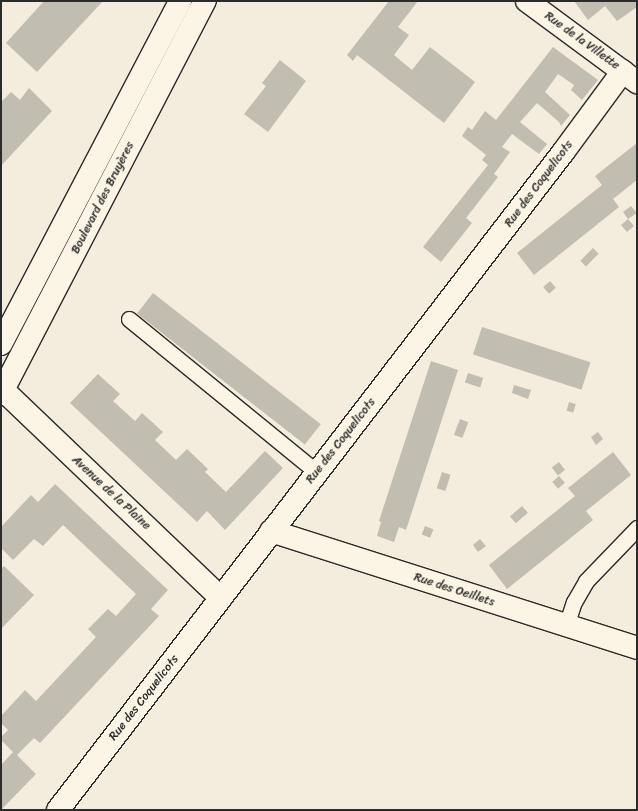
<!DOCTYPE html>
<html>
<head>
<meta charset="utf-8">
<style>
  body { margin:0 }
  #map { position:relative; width:638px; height:811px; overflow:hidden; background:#f4edde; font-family:Sriracha,sans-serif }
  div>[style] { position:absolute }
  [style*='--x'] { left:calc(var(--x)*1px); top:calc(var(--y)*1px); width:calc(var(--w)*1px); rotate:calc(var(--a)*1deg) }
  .building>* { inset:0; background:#c2bdb1; transform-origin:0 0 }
  .roads { filter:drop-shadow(1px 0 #2b2b2b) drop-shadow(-1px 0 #2b2b2b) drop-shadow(0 1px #2b2b2b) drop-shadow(0 -1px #2b2b2b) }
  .service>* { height:15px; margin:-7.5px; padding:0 7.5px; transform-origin:7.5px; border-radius:7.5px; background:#fcf5e5 }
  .minor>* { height:22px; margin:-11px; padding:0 11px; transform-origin:11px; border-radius:11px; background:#fcf5e5 }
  span { translate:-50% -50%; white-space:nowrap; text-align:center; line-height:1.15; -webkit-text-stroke:4px #fcf5e5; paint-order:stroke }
  .street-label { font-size:12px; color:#2b2b2b }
  .frame { position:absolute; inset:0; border:2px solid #2b2b2b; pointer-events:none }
</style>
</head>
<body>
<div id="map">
  <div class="building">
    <div style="clip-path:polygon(44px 1px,103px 1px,37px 72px,6px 43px)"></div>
    <div style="clip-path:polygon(389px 1px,418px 1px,398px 27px,409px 35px,394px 55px,412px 70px,430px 47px,475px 82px,444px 123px,357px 55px,353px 61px,347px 55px)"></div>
    <div style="clip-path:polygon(574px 1px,637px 1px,637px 7px,617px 21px,605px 6px,588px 20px)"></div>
    <div style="clip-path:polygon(553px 47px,598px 80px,582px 100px,571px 90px,574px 85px,558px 74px,545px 92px,570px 115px,561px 126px,559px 122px,537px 103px,520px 122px,547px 144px,539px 154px,512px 134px,502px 147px,510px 152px,494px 174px,498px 177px,466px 218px,472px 223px,441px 262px,423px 247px,488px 165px,482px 160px,486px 155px,462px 136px,468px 127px,472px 130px,485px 111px,496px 120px)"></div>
    <div style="clip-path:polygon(280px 60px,306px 81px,268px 132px,244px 114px,266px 86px,262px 83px)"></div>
    <div style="clip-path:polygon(29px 88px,52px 111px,1px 166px,1px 102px,11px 92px,20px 100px)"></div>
    <div style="clip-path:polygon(637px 143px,637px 180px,613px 199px,619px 207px,534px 275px,517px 253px,602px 185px,595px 176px)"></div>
    <div style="clip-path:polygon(631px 206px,637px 213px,628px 219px,634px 226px,627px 232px,621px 225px,628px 219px,623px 212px)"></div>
    <div style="left:593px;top:248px;width:8px;height:18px;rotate:45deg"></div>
    <div style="left:550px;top:281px;width:9px;height:9px;rotate:49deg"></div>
    <div style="left:153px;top:293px;width:213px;height:26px;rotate:38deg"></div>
    <div style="left:482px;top:327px;width:114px;height:29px;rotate:18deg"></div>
    <div style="clip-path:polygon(431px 361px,458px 370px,406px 530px,399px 527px,394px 542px,377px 536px,381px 522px,379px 521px)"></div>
    <div style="left:468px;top:373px;width:16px;height:10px;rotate:18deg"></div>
    <div style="clip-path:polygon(98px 374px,120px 394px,113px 401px,135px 421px,142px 413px,163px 432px,155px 440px,176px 460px,187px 449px,208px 469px,205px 472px,226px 492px,265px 451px,283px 468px,225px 530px,207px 511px,197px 522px,70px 403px)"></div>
    <div style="clip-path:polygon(514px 385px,531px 390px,528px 399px,512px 393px)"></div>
    <div style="left:569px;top:402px;width:7px;height:9px;rotate:16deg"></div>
    <div style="left:460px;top:419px;width:9px;height:17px;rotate:21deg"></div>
    <div style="clip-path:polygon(598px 432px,603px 439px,596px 445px,591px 437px)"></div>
    <div style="clip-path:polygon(613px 452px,631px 475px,586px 511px,593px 520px,507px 589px,489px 565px,575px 496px,568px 488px)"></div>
    <div style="left:559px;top:462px;width:10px;height:9px;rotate:53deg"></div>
    <div style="left:442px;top:472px;width:9px;height:17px;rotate:18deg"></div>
    <div style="left:559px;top:476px;width:9px;height:9px;rotate:49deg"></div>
    <div style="clip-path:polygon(55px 484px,168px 590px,151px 609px,159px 616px,40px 743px,34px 738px,17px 755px,36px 774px,1px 810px,1px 765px,13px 752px,1px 740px,1px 737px,8px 730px,1px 723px,1px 716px,25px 690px,36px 701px,96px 637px,88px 629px,108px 609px,116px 616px,136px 594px,63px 525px,43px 546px,34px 539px,13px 560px,1px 548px,1px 527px,31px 495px,38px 502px)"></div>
    <div style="left:522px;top:506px;width:9px;height:16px;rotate:49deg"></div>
    <div style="left:425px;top:526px;width:9px;height:9px;rotate:21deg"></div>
    <div style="clip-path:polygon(480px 539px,486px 546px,478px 552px,473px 545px)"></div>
    <div style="clip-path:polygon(4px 566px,34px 595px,1px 629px,1px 569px)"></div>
  </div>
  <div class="roads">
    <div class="service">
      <div style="--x:129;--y:319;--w:244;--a:39.2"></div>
      <div style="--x:566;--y:626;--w:25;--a:-72"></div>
      <div style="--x:574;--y:602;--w:24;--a:-60"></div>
      <div style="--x:586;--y:581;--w:74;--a:-46.1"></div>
    </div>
    <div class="minor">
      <div style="--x:527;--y:1;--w:137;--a:36.4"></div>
      <div style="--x:1;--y:344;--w:387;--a:-62.4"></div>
      <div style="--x:1;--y:388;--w:304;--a:43.7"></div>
      <div style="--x:1;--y:394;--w:443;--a:-62.6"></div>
      <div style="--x:271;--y:531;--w:384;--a:17.7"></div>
      <div style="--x:58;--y:810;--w:831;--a:-52.48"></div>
      <div style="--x:564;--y:151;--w:99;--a:-53.6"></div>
    </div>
  </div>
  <div class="street-label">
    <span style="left:582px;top:41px;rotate:36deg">Rue de la Villette</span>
    <span style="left:539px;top:184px;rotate:-53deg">Rue des Coquelicots</span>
    <span style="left:103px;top:198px;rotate:-63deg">Boulevard des Bruyères</span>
    <span style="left:341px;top:441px;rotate:-52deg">Rue des Coquelicots</span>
    <span style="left:111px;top:493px;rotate:43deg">Avenue de la Plaine</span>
    <span style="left:454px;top:590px;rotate:18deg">Rue des Oeillets</span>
    <span style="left:144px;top:698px;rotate:-52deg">Rue des Coquelicots</span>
  </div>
  <div class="frame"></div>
</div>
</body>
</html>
